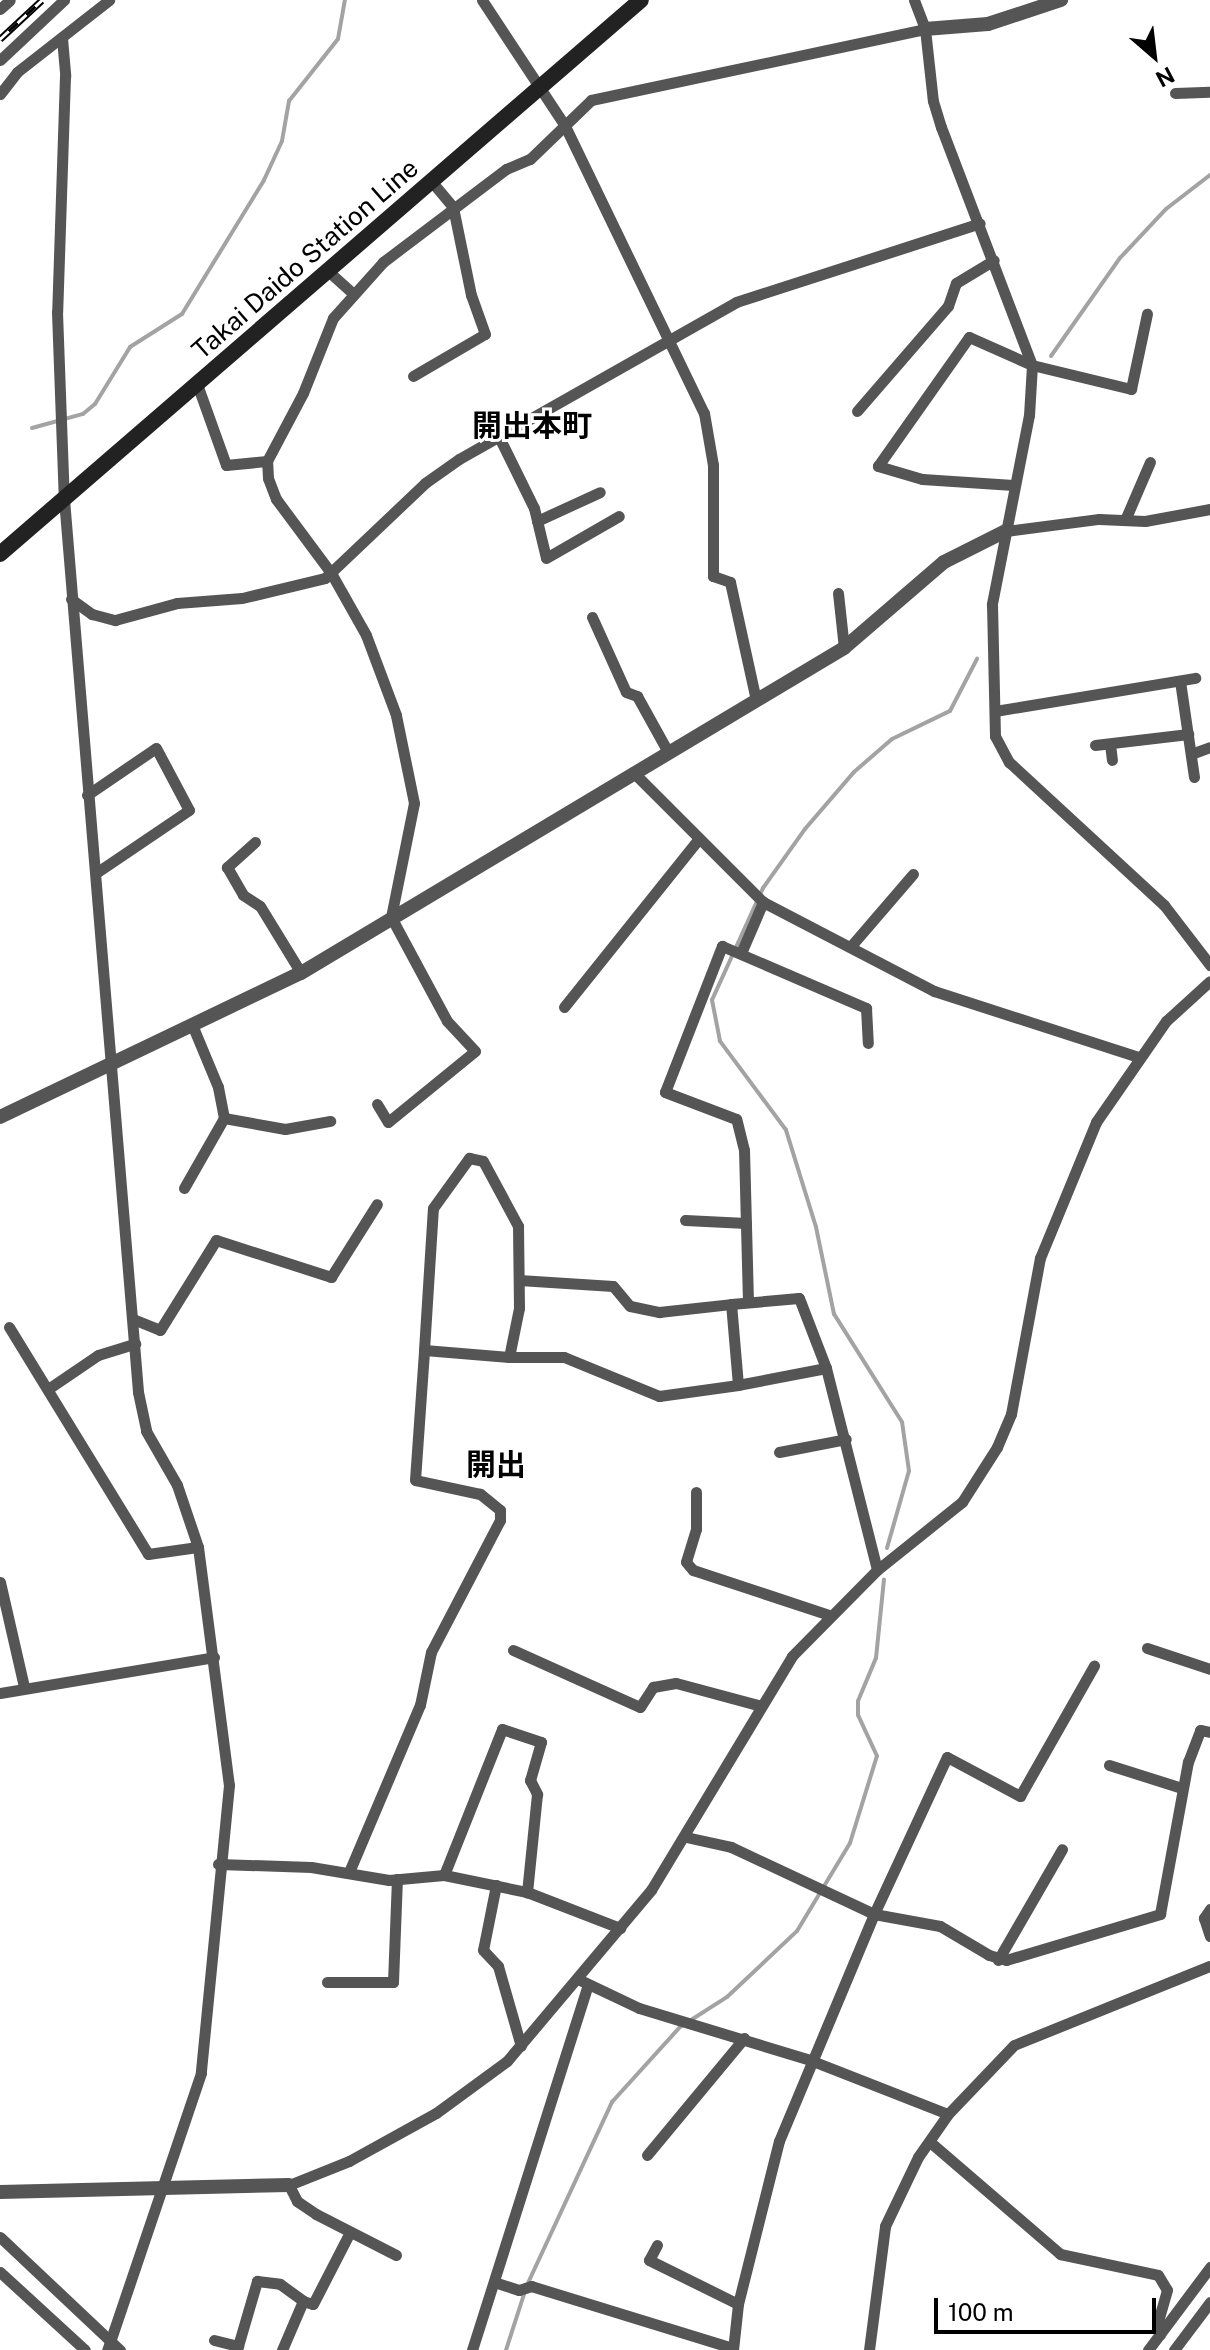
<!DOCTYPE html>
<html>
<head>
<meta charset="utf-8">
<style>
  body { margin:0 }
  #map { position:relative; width:1210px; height:2350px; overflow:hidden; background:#fff; font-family:"Public Sans","Noto Sans JP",sans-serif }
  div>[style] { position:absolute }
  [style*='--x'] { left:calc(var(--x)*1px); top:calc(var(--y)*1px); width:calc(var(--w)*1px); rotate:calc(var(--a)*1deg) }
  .stream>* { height:4px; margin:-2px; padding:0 2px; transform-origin:2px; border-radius:2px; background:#a3a3a3 }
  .minor>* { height:11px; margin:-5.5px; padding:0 5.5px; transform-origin:5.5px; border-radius:5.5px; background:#555 }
  .tertiary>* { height:14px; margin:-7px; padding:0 7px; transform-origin:7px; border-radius:7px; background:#555 }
  .secondary>* { height:16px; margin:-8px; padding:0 8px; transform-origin:8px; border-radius:8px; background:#222 }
  .rail>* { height:7px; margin-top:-3.5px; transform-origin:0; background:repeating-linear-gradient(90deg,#fff 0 12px,#000 0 24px); box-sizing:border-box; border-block:2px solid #000 }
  span { translate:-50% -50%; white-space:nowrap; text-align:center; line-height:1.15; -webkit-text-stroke:6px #fff; paint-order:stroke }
  .street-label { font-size:26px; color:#000 }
  .quarter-label { font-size:30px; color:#000; font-weight:700 }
  .north { position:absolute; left:1114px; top:16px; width:80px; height:80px; -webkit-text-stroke:6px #fff; paint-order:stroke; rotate:152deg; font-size:22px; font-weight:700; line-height:32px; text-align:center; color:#000 }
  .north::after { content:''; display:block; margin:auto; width:28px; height:36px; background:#000; clip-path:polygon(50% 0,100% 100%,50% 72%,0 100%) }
  .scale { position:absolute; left:934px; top:2298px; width:222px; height:36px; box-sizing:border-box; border:4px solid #000; border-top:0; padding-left:10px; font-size:24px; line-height:28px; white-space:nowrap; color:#000; -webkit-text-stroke:6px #fff; paint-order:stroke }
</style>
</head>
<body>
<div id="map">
  <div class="stream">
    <div style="--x:1051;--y:356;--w:120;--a:-54.9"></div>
    <div style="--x:1120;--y:258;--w:67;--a:-46.8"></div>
    <div style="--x:1166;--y:209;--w:56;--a:-37.7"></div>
    <div style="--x:32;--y:428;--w:53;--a:-15.4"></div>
    <div style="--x:83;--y:414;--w:16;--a:-40"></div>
    <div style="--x:95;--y:404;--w:67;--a:-58.4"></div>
    <div style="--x:130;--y:347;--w:62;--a:-32.4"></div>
    <div style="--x:182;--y:314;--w:157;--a:-58.5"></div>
    <div style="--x:264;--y:180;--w:43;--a:-65.2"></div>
    <div style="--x:282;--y:141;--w:41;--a:-80.1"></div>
    <div style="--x:289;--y:101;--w:79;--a:-51.7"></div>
    <div style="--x:338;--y:39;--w:40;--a:-80"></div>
    <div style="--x:887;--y:1548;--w:80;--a:-74.1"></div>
    <div style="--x:909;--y:1471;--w:49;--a:-98.1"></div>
    <div style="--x:902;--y:1422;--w:128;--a:-122.2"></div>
    <div style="--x:834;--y:1314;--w:89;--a:-101.7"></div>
    <div style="--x:816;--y:1227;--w:102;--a:-107.2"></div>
    <div style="--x:786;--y:1130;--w:111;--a:-126.6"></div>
    <div style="--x:720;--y:1041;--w:42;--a:-101"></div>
    <div style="--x:712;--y:1000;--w:123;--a:-65.5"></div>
    <div style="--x:763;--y:888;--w:72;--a:-54.6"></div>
    <div style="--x:805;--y:829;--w:75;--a:-49.3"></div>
    <div style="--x:854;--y:772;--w:50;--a:-41"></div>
    <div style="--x:892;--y:739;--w:64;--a:-25.8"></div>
    <div style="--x:950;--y:711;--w:59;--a:-62.6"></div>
    <div style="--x:528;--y:2283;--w:200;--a:-65.1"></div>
    <div style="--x:612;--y:2102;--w:101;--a:-47.8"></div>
    <div style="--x:680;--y:2027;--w:56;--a:-32.6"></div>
    <div style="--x:727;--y:1997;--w:96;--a:-43.3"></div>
    <div style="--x:797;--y:1931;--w:103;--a:-58.9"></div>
    <div style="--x:850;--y:1843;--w:91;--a:-72.8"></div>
    <div style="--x:877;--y:1756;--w:45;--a:-114.9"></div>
    <div style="--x:858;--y:1715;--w:14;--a:-90"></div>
    <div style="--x:858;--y:1701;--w:47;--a:-67.3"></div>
    <div style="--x:876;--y:1658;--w:79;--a:-84.2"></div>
    <div style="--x:506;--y:2350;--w:62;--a:-72.1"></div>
  </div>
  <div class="minor">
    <div style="--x:482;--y:0;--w:151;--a:56.6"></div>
    <div style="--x:565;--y:126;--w:319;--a:64.2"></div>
    <div style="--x:704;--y:413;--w:53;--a:80.2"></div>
    <div style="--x:713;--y:465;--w:111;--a:90"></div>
    <div style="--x:713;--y:576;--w:18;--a:19"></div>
    <div style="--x:730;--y:582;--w:121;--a:77.6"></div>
    <div style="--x:914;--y:0;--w:31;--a:69"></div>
    <div style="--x:925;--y:29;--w:72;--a:83.7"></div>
    <div style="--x:933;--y:101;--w:27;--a:73"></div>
    <div style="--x:941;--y:127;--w:255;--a:69.1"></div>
    <div style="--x:1032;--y:365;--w:50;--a:93.4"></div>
    <div style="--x:1029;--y:415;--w:193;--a:101.1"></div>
    <div style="--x:992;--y:604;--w:132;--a:88.7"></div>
    <div style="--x:995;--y:736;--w:30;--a:62"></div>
    <div style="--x:1009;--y:762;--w:211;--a:42.7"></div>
    <div style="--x:1164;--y:905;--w:76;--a:52.5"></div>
    <div style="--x:0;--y:9;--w:13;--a:-42"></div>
    <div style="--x:62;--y:38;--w:38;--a:85"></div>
    <div style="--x:65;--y:76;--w:236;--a:91.9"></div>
    <div style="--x:57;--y:312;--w:187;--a:87.9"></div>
    <div style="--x:64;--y:499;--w:896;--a:85.26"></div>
    <div style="--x:138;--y:1392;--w:40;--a:78"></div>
    <div style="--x:146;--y:1431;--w:62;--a:60.1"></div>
    <div style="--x:177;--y:1485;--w:65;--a:71.3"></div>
    <div style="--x:198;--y:1547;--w:240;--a:82.6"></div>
    <div style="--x:229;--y:1785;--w:289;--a:95.6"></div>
    <div style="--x:201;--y:2073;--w:293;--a:108.7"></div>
    <div style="--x:0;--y:60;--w:88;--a:-43.2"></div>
    <div style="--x:1175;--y:93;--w:35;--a:-2"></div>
    <div style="--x:0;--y:94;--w:28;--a:-52"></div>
    <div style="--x:17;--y:72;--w:117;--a:-38"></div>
    <div style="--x:328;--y:271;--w:31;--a:42"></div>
    <div style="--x:413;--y:376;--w:83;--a:-30.3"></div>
    <div style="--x:485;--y:334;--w:41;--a:-109.7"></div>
    <div style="--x:471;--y:295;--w:90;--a:-101.6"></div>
    <div style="--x:453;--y:207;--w:33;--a:-130"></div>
    <div style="--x:197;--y:384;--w:86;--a:70.3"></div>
    <div style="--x:226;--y:465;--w:41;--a:-5.6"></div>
    <div style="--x:857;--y:411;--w:139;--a:-49.1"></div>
    <div style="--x:948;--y:306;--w:24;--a:-71"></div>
    <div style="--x:956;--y:283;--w:44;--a:-31.2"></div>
    <div style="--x:499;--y:437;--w:79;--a:63.8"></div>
    <div style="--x:534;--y:508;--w:51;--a:76.5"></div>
    <div style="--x:546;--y:558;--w:84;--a:-29.9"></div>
    <div style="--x:1013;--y:485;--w:91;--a:-176.2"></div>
    <div style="--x:922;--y:479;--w:46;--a:-163.5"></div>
    <div style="--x:878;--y:466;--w:158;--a:-54.8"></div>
    <div style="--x:969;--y:337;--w:69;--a:24"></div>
    <div style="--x:1032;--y:365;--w:102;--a:13.6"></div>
    <div style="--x:1131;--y:389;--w:77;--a:-78"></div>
    <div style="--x:1125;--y:520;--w:63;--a:-66.7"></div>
    <div style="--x:537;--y:521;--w:69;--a:-24.7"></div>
    <div style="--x:1006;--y:531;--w:94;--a:-7.4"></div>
    <div style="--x:1099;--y:519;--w:46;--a:2.5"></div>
    <div style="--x:1145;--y:521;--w:66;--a:-10.5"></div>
    <div style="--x:838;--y:593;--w:55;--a:83.8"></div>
    <div style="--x:71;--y:599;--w:26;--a:36"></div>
    <div style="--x:92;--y:614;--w:24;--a:15"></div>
    <div style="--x:115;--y:620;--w:64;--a:-15.3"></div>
    <div style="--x:177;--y:603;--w:65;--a:-4.4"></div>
    <div style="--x:242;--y:598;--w:85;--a:-13.5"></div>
    <div style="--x:325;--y:578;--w:138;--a:-43.5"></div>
    <div style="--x:425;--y:483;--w:42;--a:-35.2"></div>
    <div style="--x:459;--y:459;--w:318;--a:-29.5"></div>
    <div style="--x:736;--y:302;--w:256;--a:-17.9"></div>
    <div style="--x:592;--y:617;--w:82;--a:65.6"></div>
    <div style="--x:626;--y:692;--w:12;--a:20"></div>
    <div style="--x:637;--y:696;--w:64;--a:61"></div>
    <div style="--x:1180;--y:681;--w:97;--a:81.7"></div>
    <div style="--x:995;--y:711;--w:203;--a:-9.4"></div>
    <div style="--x:1110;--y:744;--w:16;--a:83"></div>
    <div style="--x:1095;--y:745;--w:94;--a:-6.7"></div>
    <div style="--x:1191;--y:754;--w:20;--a:-20"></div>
    <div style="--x:633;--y:772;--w:184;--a:45"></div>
    <div style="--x:763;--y:902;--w:193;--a:27.5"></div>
    <div style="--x:934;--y:991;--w:214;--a:17.9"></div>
    <div style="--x:87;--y:795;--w:83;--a:-34.3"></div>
    <div style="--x:156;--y:748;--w:70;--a:62"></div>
    <div style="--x:189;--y:810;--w:112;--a:145.9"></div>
    <div style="--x:255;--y:842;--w:38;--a:138"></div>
    <div style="--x:227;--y:867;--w:32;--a:60"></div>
    <div style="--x:243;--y:895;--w:20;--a:33"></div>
    <div style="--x:260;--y:906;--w:79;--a:58.5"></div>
    <div style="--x:851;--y:946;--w:95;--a:-49.3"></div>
    <div style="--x:741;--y:953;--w:56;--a:-66.7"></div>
    <div style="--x:564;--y:1007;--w:213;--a:-51.3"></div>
    <div style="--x:377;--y:1104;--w:21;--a:59"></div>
    <div style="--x:388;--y:1122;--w:112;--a:-39.2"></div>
    <div style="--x:475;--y:1051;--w:41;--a:-133"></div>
    <div style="--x:447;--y:1021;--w:118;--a:-118.3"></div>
    <div style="--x:391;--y:917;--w:116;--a:-78.6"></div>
    <div style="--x:414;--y:803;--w:90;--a:-101.6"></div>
    <div style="--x:396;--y:715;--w:85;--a:-110.6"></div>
    <div style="--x:366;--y:635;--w:71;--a:-119.4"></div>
    <div style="--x:331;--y:573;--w:92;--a:-126.6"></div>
    <div style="--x:276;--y:499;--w:22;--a:-111"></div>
    <div style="--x:268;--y:478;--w:17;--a:-93"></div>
    <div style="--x:267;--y:461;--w:77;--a:-62.1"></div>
    <div style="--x:303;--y:393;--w:81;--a:-68.2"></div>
    <div style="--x:333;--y:318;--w:75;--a:-48.2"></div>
    <div style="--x:383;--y:262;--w:154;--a:-37.1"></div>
    <div style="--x:506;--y:169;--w:26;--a:-23"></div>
    <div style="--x:530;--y:159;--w:85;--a:-44"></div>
    <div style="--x:591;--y:100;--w:341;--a:-12"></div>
    <div style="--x:224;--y:1118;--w:62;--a:10.2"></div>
    <div style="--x:285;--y:1129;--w:46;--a:-10.1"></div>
    <div style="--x:184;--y:1188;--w:81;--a:-60.3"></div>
    <div style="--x:224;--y:1118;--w:32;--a:-101"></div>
    <div style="--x:218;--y:1087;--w:65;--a:-112.6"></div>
    <div style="--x:685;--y:1220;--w:61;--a:2.8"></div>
    <div style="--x:519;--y:1280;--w:94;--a:3.7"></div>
    <div style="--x:613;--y:1286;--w:26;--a:50"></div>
    <div style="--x:630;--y:1306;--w:30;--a:12"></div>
    <div style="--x:659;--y:1312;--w:72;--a:-6.3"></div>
    <div style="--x:748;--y:1302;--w:152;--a:-91.5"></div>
    <div style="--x:744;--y:1150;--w:32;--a:-104"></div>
    <div style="--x:736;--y:1119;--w:76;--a:-159.2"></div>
    <div style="--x:665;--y:1092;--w:157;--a:-68.7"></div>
    <div style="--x:722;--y:946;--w:157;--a:23.3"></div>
    <div style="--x:866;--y:1008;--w:35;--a:87"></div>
    <div style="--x:133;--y:1319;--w:29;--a:22"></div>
    <div style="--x:160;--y:1330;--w:106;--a:-58.1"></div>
    <div style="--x:216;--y:1240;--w:121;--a:17.8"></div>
    <div style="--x:331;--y:1277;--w:86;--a:-57.8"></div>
    <div style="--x:9;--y:1327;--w:266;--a:58.5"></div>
    <div style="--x:148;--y:1554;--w:50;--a:-8"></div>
    <div style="--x:509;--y:1357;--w:55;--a:0"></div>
    <div style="--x:564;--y:1357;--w:103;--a:22.3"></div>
    <div style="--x:659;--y:1396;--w:80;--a:-7.9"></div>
    <div style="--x:826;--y:1368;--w:90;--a:169.1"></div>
    <div style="--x:738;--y:1385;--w:81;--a:-94.9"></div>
    <div style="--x:731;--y:1304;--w:68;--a:-5"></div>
    <div style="--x:799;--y:1298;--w:75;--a:68.9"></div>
    <div style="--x:826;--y:1368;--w:208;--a:75.8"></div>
    <div style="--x:48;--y:1389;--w:60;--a:-34.2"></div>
    <div style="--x:98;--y:1355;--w:39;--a:-17"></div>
    <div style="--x:779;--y:1452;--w:68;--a:-11"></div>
    <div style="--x:696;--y:1492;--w:37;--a:90"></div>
    <div style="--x:696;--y:1529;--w:34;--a:107"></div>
    <div style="--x:686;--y:1562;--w:11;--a:49"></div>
    <div style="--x:693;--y:1570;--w:143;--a:18.3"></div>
    <div style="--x:0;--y:1582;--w:108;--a:77.1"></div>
    <div style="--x:1147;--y:1648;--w:66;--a:18.4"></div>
    <div style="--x:513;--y:1650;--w:139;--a:24.2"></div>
    <div style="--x:640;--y:1707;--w:24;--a:-57"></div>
    <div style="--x:653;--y:1687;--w:23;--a:-10"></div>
    <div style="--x:676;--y:1683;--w:88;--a:15.1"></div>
    <div style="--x:0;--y:1693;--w:217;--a:-9.5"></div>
    <div style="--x:1109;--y:1765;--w:77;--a:17.5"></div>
    <div style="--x:686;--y:1837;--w:46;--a:12.5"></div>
    <div style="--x:731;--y:1847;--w:158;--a:25.1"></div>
    <div style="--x:874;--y:1914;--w:67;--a:10.3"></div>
    <div style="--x:940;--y:1926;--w:57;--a:30.6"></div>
    <div style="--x:989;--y:1955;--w:18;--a:16"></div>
    <div style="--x:1006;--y:1960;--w:161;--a:-16.6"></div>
    <div style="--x:1160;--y:1914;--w:155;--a:-79.6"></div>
    <div style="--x:1188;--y:1762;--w:34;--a:-69"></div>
    <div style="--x:1200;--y:1730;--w:10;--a:11"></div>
    <div style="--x:218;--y:1864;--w:93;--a:1.8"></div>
    <div style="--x:311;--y:1867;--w:79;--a:9.5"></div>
    <div style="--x:389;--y:1880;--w:55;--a:-5.2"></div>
    <div style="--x:444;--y:1875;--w:85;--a:11.6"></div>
    <div style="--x:527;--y:1892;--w:100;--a:21.2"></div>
    <div style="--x:349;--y:1872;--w:181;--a:-67"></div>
    <div style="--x:420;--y:1705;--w:54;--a:-78.3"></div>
    <div style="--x:431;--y:1652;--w:149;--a:-62.4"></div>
    <div style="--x:500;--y:1520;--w:10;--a:-90"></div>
    <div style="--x:500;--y:1510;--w:26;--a:-141"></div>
    <div style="--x:480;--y:1494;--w:66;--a:-167.8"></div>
    <div style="--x:415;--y:1480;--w:130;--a:-86"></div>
    <div style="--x:424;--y:1350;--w:142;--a:-86.4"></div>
    <div style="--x:433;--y:1208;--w:62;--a:-54.2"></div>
    <div style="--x:469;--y:1158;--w:14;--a:12"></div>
    <div style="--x:483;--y:1161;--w:74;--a:61.7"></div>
    <div style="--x:518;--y:1226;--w:82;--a:89.3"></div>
    <div style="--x:519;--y:1308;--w:50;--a:101.5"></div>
    <div style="--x:509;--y:1357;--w:85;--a:-175.3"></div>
    <div style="--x:444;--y:1875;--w:157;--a:-68.3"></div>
    <div style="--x:502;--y:1729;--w:41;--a:18.4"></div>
    <div style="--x:541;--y:1742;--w:40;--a:106"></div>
    <div style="--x:530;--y:1780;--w:16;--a:63"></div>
    <div style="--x:537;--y:1794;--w:99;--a:95.8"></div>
    <div style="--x:496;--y:1885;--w:66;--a:101.3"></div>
    <div style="--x:483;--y:1950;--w:22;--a:47"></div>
    <div style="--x:498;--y:1966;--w:83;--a:74"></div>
    <div style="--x:1210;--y:1909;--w:11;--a:124"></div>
    <div style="--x:1204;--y:1918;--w:19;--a:72"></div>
    <div style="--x:998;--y:1960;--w:128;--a:-60"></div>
    <div style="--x:580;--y:1980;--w:65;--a:25.4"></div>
    <div style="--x:639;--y:2008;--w:179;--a:16.9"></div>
    <div style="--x:810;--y:2060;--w:148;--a:21.4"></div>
    <div style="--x:327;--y:1982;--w:66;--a:0"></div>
    <div style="--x:393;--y:1982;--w:103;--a:-87.8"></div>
    <div style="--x:930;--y:2142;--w:172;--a:40.7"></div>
    <div style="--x:1060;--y:2254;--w:100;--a:12.1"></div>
    <div style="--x:1158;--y:2275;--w:17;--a:59"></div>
    <div style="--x:1167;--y:2290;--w:36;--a:106"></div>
    <div style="--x:1157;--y:2325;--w:10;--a:73"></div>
    <div style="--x:647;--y:2155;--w:152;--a:-50.3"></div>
    <div style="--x:0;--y:2237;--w:165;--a:43.3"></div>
    <div style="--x:657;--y:2245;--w:17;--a:118"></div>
    <div style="--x:649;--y:2260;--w:99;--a:26.3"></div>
    <div style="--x:396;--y:2255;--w:90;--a:-152.9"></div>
    <div style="--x:316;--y:2214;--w:23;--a:-146"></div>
    <div style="--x:297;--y:2201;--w:18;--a:-117"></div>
    <div style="--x:289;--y:2185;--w:65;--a:-21.8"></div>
    <div style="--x:349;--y:2161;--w:99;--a:-28.9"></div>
    <div style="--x:436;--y:2113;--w:88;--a:-36.2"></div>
    <div style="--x:507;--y:2061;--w:224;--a:-49.9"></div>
    <div style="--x:651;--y:1890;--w:273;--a:-58.9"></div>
    <div style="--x:792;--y:1656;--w:121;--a:-45.3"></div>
    <div style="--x:877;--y:1570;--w:109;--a:-38.7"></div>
    <div style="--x:962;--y:1502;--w:65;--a:-57.5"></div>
    <div style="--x:997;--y:1447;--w:36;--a:-67"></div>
    <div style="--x:1011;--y:1414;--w:159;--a:-79.5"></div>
    <div style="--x:1040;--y:1258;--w:147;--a:-67.6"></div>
    <div style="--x:1096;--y:1122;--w:123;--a:-55.3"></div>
    <div style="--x:1166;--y:1021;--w:59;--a:-42.3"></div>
    <div style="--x:0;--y:2272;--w:115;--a:42.5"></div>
    <div style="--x:494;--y:2282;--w:26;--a:18"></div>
    <div style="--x:519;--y:2290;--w:13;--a:-18"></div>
    <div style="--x:531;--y:2286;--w:211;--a:17.1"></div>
    <div style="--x:214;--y:2340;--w:25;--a:14"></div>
    <div style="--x:238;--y:2346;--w:68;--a:-73.7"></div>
    <div style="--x:257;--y:2281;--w:23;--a:7"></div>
    <div style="--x:280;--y:2284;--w:29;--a:36"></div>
    <div style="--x:282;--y:2350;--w:53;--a:-66.8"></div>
    <div style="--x:303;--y:2301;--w:10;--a:17"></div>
    <div style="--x:313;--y:2304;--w:81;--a:-62.8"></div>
    <div style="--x:472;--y:2350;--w:383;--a:-72.4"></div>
    <div style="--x:733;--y:2350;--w:46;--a:-83.8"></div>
    <div style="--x:738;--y:2304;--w:168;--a:-75.9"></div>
    <div style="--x:779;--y:2141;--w:246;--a:-67.3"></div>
    <div style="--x:874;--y:1914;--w:173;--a:-65.1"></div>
    <div style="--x:947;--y:1757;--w:83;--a:28.1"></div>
    <div style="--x:1020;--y:1796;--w:150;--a:-60.4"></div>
    <div style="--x:869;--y:2350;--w:125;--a:-82.6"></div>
    <div style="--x:885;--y:2226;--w:76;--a:-64.4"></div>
    <div style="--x:918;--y:2157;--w:52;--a:-55.1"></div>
    <div style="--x:948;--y:2114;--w:95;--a:-46.3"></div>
    <div style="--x:1014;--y:2045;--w:211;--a:-22"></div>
    <div style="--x:1148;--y:2350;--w:104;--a:-53.2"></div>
    <div style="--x:1174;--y:2350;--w:60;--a:-53.1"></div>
  </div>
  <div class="tertiary">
    <div style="--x:925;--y:29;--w:63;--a:-4.5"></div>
    <div style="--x:988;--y:24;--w:77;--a:-18.2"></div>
    <div style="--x:0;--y:1117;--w:334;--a:-25.6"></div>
    <div style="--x:301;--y:973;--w:633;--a:-30.9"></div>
    <div style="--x:844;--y:648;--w:132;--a:-40.7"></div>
    <div style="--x:944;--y:562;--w:69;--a:-26.6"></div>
    <div style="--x:0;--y:2192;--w:289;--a:-1.4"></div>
  </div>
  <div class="secondary">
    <div style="--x:0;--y:554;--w:847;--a:-40.84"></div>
  </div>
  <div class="rail">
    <div style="--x:0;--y:39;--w:57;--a:-42.9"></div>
  </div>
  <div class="street-label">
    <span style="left:305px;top:259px;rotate:-41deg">Takai Daido Station Line</span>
  </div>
  <div class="quarter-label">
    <span style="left:532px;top:425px">開出本町</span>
    <span style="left:496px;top:1464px">開出</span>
  </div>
  <div class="north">N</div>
  <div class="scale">100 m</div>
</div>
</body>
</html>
